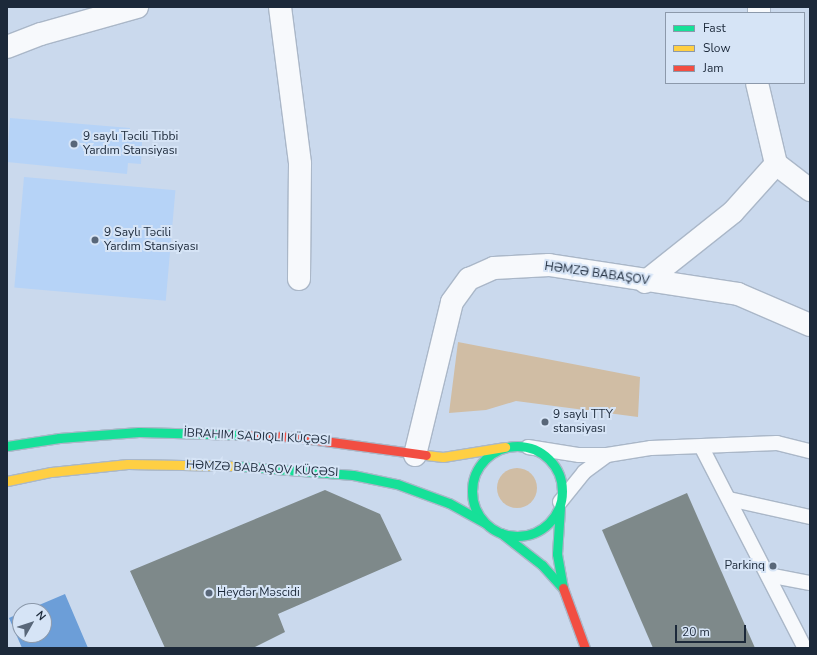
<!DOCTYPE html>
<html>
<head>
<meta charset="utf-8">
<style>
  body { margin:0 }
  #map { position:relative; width:817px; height:655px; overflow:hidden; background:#cad9ed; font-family:"Nunito Sans",sans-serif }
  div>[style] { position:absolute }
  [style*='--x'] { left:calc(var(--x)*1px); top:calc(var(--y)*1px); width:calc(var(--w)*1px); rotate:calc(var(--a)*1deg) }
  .built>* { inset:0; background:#b6d3f7; transform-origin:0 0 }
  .green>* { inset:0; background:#d0bda4 }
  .round { border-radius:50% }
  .water>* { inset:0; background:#6c9ed8 }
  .building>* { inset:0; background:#7e898a }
  .roads { filter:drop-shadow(1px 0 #aab7c8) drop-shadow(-1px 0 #aab7c8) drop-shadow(0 1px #aab7c8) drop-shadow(0 -1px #aab7c8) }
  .lane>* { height:14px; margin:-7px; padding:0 7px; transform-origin:7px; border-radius:7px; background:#f7f9fc }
  .street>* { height:22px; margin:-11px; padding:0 11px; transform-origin:11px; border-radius:11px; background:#f7f9fc }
  .fast>* { height:9px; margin:-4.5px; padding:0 4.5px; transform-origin:4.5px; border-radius:4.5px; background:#16e098 }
  .fast>.ring { margin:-4.5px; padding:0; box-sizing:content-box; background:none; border:9px solid #16e098; border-radius:50% }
  .slow>* { height:9px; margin:-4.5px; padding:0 4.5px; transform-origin:4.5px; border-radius:4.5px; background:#ffcf43 }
  .jam>* { height:9px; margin:-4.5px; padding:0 4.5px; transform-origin:4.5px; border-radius:4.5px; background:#f24e42 }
  .dots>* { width:11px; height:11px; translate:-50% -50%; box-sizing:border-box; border:2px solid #d6e4f6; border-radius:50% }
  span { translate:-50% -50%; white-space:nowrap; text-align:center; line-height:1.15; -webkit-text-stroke:4px #d6e4f6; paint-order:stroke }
  .poi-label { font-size:12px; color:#1c293a }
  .left { translate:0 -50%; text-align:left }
  .right { translate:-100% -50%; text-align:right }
  .street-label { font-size:12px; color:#1c293a }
  .frame { position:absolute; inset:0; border:8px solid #1c293a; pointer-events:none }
  .legend { position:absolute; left:665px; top:12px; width:140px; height:72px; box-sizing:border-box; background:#d6e4f6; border:1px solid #8c99ab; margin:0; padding:5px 7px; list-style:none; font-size:12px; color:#1c293a }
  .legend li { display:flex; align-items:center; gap:8px; height:20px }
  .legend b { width:20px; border:1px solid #8c99ab }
  .north { position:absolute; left:12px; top:603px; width:40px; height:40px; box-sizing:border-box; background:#d6e4f6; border:1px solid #8c99ab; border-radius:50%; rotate:51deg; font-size:11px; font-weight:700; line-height:16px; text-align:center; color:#1c293a }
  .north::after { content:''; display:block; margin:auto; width:14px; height:18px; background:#596779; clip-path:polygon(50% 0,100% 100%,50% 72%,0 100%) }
  .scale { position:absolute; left:675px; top:625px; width:71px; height:18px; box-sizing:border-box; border:2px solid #1c293a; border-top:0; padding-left:5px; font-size:12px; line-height:14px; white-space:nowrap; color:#1c293a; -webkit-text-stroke:3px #d6e4f6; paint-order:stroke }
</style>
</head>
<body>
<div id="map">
  <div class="built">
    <div style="clip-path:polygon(10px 118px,130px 128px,129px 141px,142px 142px,141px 164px,128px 163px,127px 174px,7px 162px)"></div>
    <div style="left:24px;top:177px;width:152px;height:111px;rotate:5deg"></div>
  </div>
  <div class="green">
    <div style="clip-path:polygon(458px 342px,640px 377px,638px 417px,516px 401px,486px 410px,449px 413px)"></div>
    <div class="round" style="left:497px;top:468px;width:40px;height:40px"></div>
  </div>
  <div class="water">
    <div style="clip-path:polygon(65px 594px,88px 648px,22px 648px,9px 618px,20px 613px,20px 635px,44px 635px,44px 611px,25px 611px)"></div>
  </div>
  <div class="building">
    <div style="clip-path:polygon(325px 490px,380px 514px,402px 560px,278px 614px,285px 632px,253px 648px,165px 648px,130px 571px)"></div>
    <div style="clip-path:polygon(687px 493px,755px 648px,653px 648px,602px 530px)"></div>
  </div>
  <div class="roads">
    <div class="lane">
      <div style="--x:528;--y:447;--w:52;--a:8.9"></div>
      <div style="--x:579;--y:455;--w:28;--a:0"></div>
      <div style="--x:607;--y:455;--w:45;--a:-9"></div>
      <div style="--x:651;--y:448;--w:126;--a:-2.3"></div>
      <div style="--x:777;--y:443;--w:34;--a:14"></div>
      <div style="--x:702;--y:448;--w:225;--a:62.8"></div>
      <div style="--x:729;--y:499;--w:83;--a:12.5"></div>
      <div style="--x:560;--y:502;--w:38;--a:-51"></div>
      <div style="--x:584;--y:472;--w:29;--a:-36"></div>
      <div style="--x:768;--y:575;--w:43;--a:10.8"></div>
    </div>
    <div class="street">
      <div style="--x:280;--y:7;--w:158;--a:82.7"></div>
      <div style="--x:300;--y:164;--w:115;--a:90.5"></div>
      <div style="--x:759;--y:13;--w:6;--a:-90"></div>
      <div style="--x:7;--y:47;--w:36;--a:-21"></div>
      <div style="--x:41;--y:34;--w:100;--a:-15.7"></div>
      <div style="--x:757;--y:83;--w:83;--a:76.8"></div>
      <div style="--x:776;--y:164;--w:43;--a:37.4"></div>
      <div style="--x:645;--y:282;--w:112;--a:-38.5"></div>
      <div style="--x:733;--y:212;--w:64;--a:-48.1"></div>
      <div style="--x:415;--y:455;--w:157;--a:-76.4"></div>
      <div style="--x:452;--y:302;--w:29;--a:-54"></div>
      <div style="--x:469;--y:279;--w:27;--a:-24"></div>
      <div style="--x:494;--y:268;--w:55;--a:-3.1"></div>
      <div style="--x:549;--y:265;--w:191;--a:8.7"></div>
      <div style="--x:738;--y:294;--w:78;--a:23.3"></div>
    </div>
    <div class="fast">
      <div style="--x:7;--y:446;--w:53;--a:-8.7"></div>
      <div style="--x:59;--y:438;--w:80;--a:-4.3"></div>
      <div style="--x:139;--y:432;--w:105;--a:1.6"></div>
      <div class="ring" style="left:472px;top:446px;width:81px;height:81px"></div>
      <div style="--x:237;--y:466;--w:116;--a:4.4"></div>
      <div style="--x:353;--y:475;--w:45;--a:11.6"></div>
      <div style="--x:397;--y:484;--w:55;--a:20.1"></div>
      <div style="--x:449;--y:503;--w:41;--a:29.1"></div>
      <div style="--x:501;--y:533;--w:52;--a:38"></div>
      <div style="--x:542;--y:565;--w:31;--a:48"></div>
      <div style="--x:563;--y:588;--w:35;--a:-100"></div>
      <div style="--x:557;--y:554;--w:47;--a:-86.3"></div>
    </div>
    <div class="slow">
      <div style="--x:426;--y:455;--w:17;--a:7"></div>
      <div style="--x:443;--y:457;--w:63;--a:-9.2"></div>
      <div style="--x:7;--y:481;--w:45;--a:-11.6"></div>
      <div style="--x:51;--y:472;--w:77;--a:-5.9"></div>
      <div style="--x:128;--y:464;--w:109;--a:1.1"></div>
    </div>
    <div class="jam">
      <div style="--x:244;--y:435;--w:51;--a:2.2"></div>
      <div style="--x:295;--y:437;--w:132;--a:7.8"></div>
      <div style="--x:563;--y:588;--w:64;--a:69.9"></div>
    </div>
  </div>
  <div class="dots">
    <div style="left:74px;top:144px;background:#596779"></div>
    <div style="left:95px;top:240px;background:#596779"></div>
    <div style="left:545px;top:422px;background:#596779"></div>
    <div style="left:773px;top:566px;background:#596779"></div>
    <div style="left:209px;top:593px;background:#596779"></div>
  </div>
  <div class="poi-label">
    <span class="left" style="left:83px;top:144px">9 saylı Təcili Tibbi<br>Yardım Stansiyası</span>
    <span class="left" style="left:104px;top:240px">9 Saylı Təcili<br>Yardım Stansiyası</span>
    <span class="left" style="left:553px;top:422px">9 saylı TTY<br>stansiyası</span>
    <span class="right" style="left:765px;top:566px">Parkinq</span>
    <span class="left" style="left:217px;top:593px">Heydər Məscidi</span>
  </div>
  <div class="street-label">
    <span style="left:597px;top:274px;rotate:8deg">HƏMZƏ BABAŞOV</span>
    <span style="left:257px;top:437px;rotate:3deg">İBRAHIM SADIQLI KÜÇƏSI</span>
    <span style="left:262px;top:469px;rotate:3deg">HƏMZƏ BABAŞOV KÜÇƏSI</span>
  </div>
  <div class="frame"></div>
  <ul class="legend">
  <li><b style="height:5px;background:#16e098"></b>Fast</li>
  <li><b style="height:5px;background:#ffcf43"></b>Slow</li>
  <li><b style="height:5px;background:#f24e42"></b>Jam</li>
  </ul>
  <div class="north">N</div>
  <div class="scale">20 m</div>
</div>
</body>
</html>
